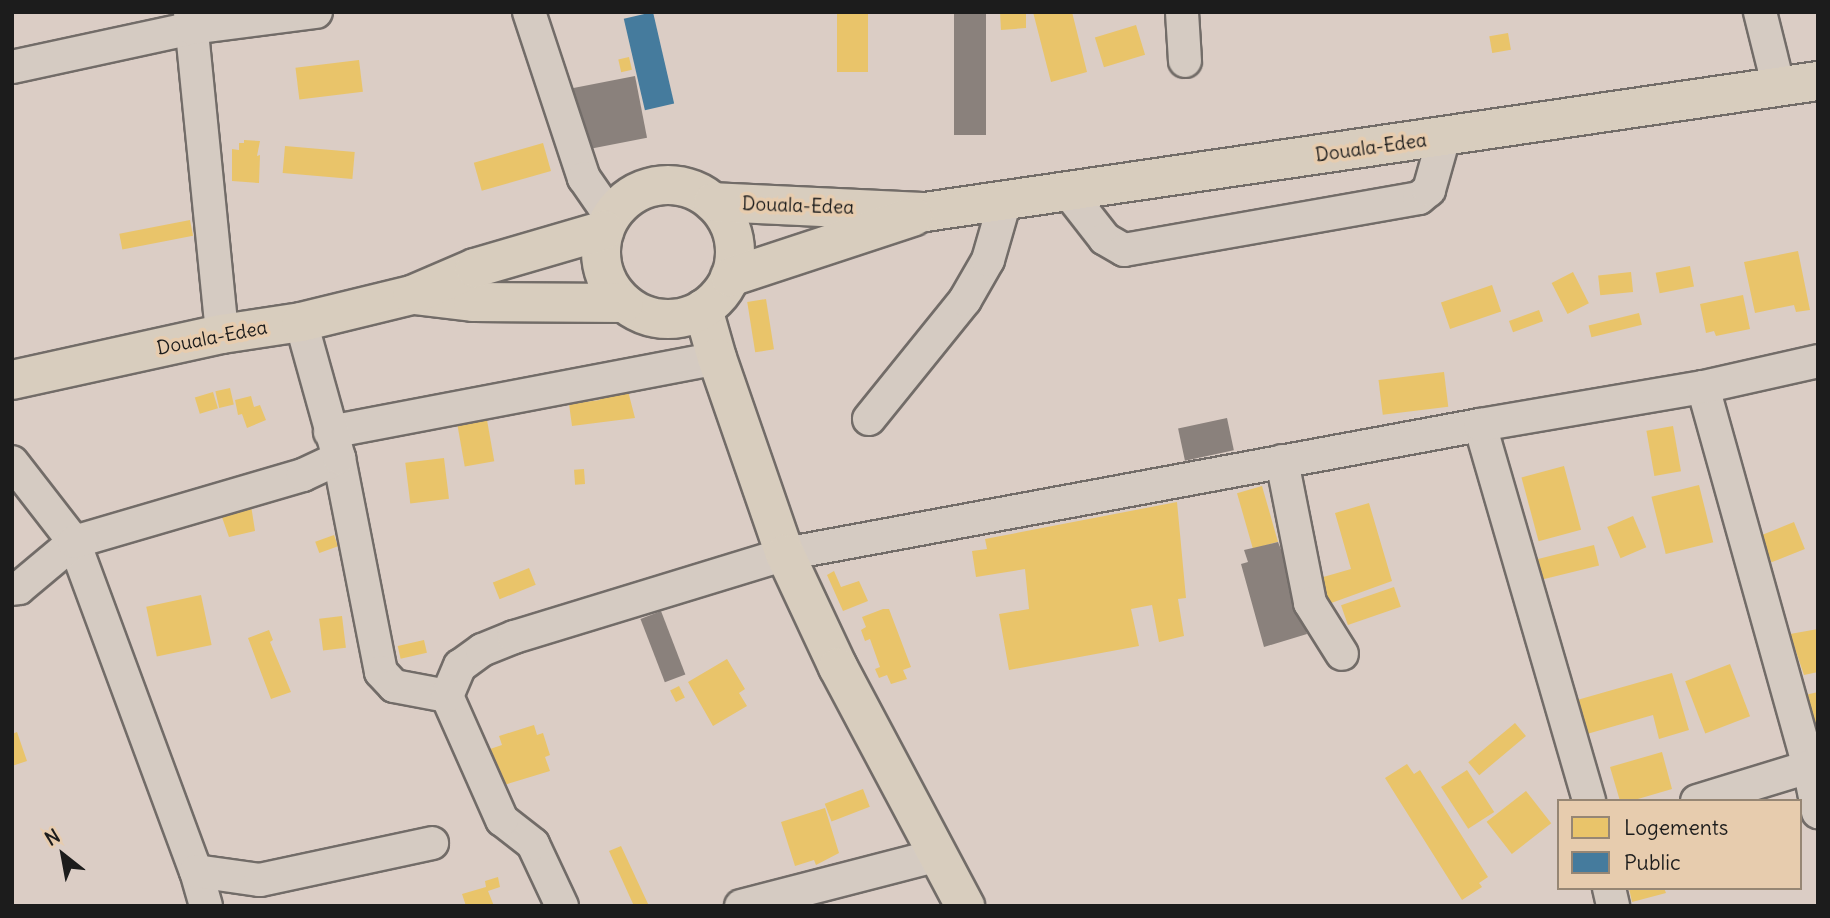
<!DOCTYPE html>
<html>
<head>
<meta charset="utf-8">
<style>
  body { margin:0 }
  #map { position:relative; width:1830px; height:918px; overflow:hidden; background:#dbcdc5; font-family:Delius,sans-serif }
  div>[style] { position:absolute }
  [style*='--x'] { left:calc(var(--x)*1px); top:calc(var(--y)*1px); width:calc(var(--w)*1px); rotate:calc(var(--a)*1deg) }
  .homes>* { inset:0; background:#e9c46a; transform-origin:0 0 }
  .public>* { inset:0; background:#457b9d; transform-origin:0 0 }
  .industry>* { inset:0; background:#8a817c; transform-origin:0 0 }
  .roads { filter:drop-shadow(2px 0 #726c68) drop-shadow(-2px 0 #726c68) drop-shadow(0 2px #726c68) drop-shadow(0 -2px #726c68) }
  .minor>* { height:32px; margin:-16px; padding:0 16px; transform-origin:16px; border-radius:16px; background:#d5cbc2 }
  .major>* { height:38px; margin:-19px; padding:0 19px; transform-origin:19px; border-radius:19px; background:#d8cdbe }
  .highway>* { height:38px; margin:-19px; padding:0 19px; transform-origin:19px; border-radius:19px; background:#d8cdbe }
  .highway>.ring { margin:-19px; padding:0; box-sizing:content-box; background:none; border:38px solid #d8cdbe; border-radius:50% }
  span { translate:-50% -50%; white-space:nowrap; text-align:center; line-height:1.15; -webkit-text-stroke:7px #e7ccae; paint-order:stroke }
  .street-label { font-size:19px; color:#1c1c1c }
  .frame { position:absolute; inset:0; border:14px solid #1c1c1c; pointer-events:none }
  .legend { position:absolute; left:1557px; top:799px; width:245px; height:91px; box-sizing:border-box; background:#e7ccae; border:2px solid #968674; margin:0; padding:9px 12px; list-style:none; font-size:21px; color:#1c1c1c }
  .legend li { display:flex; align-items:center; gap:14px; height:35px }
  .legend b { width:35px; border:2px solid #968674 }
  .north { position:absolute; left:28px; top:820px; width:70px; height:70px; -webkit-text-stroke:5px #e7ccae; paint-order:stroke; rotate:329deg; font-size:19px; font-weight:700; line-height:28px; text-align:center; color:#1c1c1c }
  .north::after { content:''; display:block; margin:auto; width:24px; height:32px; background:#1c1c1c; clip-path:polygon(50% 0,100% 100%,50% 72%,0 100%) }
</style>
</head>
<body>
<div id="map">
  <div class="homes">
    <div style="left:837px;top:12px;width:31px;height:60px"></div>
    <div style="clip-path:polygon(1000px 12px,1026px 12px,1026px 28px,1001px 30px)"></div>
    <div style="clip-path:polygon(1033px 12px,1072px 12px,1087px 72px,1051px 82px)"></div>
    <div style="left:1136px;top:25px;width:31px;height:43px;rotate:73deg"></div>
    <div style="left:1508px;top:33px;width:17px;height:19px;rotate:80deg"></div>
    <div style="left:629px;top:57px;width:13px;height:11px;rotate:77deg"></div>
    <div style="left:359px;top:60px;width:32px;height:64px;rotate:83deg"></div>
    <div style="clip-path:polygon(244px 140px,260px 141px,257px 156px,260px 155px,259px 183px,232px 181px,232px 149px,239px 150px,239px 143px,244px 143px)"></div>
    <div style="left:543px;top:143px;width:29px;height:72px;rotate:74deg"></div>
    <div style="left:285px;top:146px;width:70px;height:27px;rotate:5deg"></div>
    <div style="left:190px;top:220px;width:16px;height:72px;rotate:79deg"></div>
    <div style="clip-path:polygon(1798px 251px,1810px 310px,1796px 312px,1794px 305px,1755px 313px,1744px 262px)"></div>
    <div style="left:1690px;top:266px;width:21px;height:35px;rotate:79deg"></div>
    <div style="left:1573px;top:272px;width:35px;height:24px;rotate:63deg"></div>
    <div style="left:1631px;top:272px;width:20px;height:33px;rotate:84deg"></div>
    <div style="left:1492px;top:285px;width:28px;height:54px;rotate:71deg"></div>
    <div style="clip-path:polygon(1743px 295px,1750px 329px,1716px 336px,1714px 331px,1706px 333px,1700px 304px)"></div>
    <div style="left:766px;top:299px;width:51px;height:19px;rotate:81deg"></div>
    <div style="left:1539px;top:310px;width:12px;height:32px;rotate:70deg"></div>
    <div style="left:1639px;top:313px;width:12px;height:52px;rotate:76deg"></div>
    <div style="left:1444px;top:372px;width:35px;height:66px;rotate:83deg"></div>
    <div style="left:230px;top:388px;width:17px;height:15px;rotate:77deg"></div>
    <div style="clip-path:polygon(628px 391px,635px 418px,572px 426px,569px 404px,600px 400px,599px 395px)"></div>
    <div style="left:213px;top:392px;width:17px;height:19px;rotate:73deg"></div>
    <div style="clip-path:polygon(251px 396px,254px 407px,260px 405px,266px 420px,247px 428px,242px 414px,238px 415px,235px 400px)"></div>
    <div style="left:487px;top:420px;width:42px;height:30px;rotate:80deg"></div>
    <div style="left:1673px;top:426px;width:46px;height:27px;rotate:80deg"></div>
    <div style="left:444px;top:458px;width:41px;height:39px;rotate:83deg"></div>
    <div style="left:1564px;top:466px;width:66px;height:44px;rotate:75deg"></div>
    <div style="left:584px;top:469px;width:15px;height:10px;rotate:86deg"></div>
    <div style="left:1699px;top:485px;width:59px;height:49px;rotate:76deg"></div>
    <div style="left:1262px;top:486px;width:58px;height:26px;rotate:74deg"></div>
    <div style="clip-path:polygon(250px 499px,255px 531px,229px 537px,218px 506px)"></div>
    <div style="clip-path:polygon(1177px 502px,1186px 598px,1178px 599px,1184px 636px,1159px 642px,1152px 605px,1131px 609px,1139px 646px,1009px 670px,999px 614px,1029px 609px,1025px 569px,976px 577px,972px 551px,987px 549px,985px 539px)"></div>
    <div style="clip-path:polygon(1369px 503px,1392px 581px,1323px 606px,1313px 580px,1351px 569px,1335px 513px)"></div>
    <div style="left:1633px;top:516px;width:34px;height:28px;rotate:67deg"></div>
    <div style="left:1794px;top:522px;width:29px;height:36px;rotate:68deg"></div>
    <div style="left:334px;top:535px;width:12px;height:20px;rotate:70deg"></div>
    <div style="left:1594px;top:545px;width:21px;height:68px;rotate:76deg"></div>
    <div style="left:529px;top:568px;width:18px;height:39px;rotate:68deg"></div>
    <div style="clip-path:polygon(834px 571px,841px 587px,859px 581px,868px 601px,843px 611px,827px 575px)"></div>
    <div style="left:1394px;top:587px;width:21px;height:56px;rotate:71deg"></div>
    <div style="left:201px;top:595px;width:51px;height:56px;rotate:78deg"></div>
    <div style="clip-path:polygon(883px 609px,889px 609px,911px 667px,903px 670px,907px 679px,891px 684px,887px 675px,879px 678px,875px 669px,880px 667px,870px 639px,865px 641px,861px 630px,866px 627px,862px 617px)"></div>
    <div style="left:342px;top:616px;width:32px;height:23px;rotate:83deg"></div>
    <div style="clip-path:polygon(1818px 629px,1818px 672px,1804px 675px,1790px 634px)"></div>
    <div style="clip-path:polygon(269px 630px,273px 640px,270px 642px,291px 692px,271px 699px,248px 638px)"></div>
    <div style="left:424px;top:640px;width:13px;height:27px;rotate:77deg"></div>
    <div style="clip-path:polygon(727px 659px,745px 689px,739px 693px,747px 706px,713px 726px,688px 682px)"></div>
    <div style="left:1730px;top:664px;width:56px;height:48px;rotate:69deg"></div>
    <div style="clip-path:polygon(1672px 673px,1689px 730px,1659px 739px,1653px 715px,1573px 738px,1563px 704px)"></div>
    <div style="left:679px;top:686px;width:13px;height:10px;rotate:63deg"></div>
    <div style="clip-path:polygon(1818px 692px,1818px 742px,1801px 696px)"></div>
    <div style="left:1515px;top:723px;width:17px;height:61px;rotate:50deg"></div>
    <div style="clip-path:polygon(534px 725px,537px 735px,543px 733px,550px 755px,545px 757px,550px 771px,501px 786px,484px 751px,502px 745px,499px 736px)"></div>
    <div style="clip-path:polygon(17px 732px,27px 761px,12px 766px,12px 734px)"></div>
    <div style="clip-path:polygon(1662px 752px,1672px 789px,1631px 801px,1620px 801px,1610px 767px)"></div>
    <div style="clip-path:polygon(1407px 764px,1414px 774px,1420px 770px,1488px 877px,1479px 883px,1482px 887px,1462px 900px,1385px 778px)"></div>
    <div style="left:1467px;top:770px;width:50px;height:31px;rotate:57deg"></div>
    <div style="left:863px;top:789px;width:19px;height:41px;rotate:69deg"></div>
    <div style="left:1526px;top:791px;width:41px;height:50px;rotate:52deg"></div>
    <div style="clip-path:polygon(825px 808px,839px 853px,816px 865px,814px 860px,795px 866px,781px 822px)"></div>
    <div style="clip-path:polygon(621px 846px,649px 906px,634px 906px,609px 851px)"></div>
    <div style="clip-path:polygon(498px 877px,500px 887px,488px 891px,494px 906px,466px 906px,462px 894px,486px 887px,485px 881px)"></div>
    <div style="clip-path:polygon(1629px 888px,1664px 888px,1666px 893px,1632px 902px)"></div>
  </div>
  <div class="public">
    <div style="left:653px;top:12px;width:94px;height:30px;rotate:77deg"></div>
  </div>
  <div class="industry">
    <div style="left:954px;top:12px;width:32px;height:123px"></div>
    <div style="left:635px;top:76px;width:63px;height:64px;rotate:79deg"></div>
    <div style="left:1227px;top:418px;width:33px;height:50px;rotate:78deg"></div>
    <div style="clip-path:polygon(1278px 542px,1282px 552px,1284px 551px,1307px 634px,1264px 647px,1241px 564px,1248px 562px,1244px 550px)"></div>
    <div style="left:661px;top:611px;width:68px;height:22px;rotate:69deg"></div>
  </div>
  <div class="roads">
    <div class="minor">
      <div style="--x:190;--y:12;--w:324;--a:84.3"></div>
      <div style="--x:529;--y:12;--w:175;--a:71.7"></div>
      <div style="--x:584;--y:178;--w:47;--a:55.3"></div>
      <div style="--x:1182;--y:12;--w:49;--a:86.5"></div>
      <div style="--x:1760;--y:12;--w:78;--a:76"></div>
      <div style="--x:12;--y:67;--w:184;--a:-12.2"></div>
      <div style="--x:192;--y:28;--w:125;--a:-7.4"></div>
      <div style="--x:1069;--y:193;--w:58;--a:52"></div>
      <div style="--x:1105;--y:239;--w:22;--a:30"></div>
      <div style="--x:1124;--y:250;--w:300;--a:-10"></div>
      <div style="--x:1419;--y:198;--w:13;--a:-39"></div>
      <div style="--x:1429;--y:190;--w:55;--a:-74.2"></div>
      <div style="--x:1703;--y:387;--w:395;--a:74.4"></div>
      <div style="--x:1809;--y:767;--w:46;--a:78.7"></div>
      <div style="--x:869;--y:419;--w:153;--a:-51.1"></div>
      <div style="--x:965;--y:300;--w:46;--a:-60.1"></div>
      <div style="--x:988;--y:260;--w:61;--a:-73.9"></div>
      <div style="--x:1480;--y:425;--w:391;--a:73.8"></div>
      <div style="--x:330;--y:432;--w:394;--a:-10.8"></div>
      <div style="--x:339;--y:458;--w:218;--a:78.9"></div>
      <div style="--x:381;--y:672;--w:19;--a:47"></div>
      <div style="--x:394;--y:686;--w:54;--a:10.7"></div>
      <div style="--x:1282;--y:461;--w:145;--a:78.8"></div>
      <div style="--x:1310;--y:603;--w:60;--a:57.9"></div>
      <div style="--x:12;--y:462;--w:101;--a:52.2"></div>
      <div style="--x:74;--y:542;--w:351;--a:69.7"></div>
      <div style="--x:196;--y:871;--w:36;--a:74"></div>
      <div style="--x:12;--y:589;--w:7;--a:-8"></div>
      <div style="--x:19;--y:588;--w:72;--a:-39.9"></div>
      <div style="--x:74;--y:542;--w:239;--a:-16.3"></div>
      <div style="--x:303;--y:475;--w:40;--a:-25"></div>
      <div style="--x:339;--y:458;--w:141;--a:-105.6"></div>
      <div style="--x:1697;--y:801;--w:127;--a:-17"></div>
      <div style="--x:196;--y:871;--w:65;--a:8"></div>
      <div style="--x:260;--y:880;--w:176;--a:-12.1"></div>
      <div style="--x:1609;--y:888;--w:18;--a:77"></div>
      <div style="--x:562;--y:906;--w:68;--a:-115.1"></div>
      <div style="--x:533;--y:844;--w:39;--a:-142"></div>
      <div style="--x:502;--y:820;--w:136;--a:-113.9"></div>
      <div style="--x:447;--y:696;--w:33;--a:-67"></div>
      <div style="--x:460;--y:666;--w:27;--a:-36"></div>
      <div style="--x:482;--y:650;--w:35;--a:-22"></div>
      <div style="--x:514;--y:637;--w:283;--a:-17"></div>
      <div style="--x:785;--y:554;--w:707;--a:-10.52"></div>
      <div style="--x:1480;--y:425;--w:226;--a:-9.7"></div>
      <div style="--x:1703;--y:387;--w:118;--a:-12.7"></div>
      <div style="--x:741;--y:906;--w:200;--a:-14.5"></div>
    </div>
    <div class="major">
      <div style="--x:703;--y:309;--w:51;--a:74.1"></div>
      <div style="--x:717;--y:358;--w:207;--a:70.9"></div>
      <div style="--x:785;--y:554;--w:125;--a:64.9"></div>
      <div style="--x:838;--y:667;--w:271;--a:62"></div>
    </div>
    <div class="highway">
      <div class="ring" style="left:601px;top:185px;width:96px;height:96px"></div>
      <div style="--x:713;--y:202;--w:212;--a:2.7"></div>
      <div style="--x:925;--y:212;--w:903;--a:-8.35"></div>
      <div style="--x:730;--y:277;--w:193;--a:-18.2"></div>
      <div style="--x:414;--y:295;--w:59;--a:6.8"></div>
      <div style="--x:473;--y:302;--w:151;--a:0.4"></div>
      <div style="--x:12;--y:380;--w:215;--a:-12.4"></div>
      <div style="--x:222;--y:334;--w:80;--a:-8.6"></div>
      <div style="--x:301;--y:322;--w:114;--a:-13.7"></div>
      <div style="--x:412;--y:295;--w:69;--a:-23.2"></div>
      <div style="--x:475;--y:268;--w:135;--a:-16.3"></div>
    </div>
  </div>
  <div class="street-label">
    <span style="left:1371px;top:148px;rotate:-8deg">Douala-Edea</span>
    <span style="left:798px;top:206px;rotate:2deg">Douala-Edea</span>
    <span style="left:212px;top:338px;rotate:-11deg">Douala-Edea</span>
  </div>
  <div class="frame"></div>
  <ul class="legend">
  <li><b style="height:19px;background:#e9c46a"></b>Logements</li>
  <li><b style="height:19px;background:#457b9d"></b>Public</li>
  </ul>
  <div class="north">N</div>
</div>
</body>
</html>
